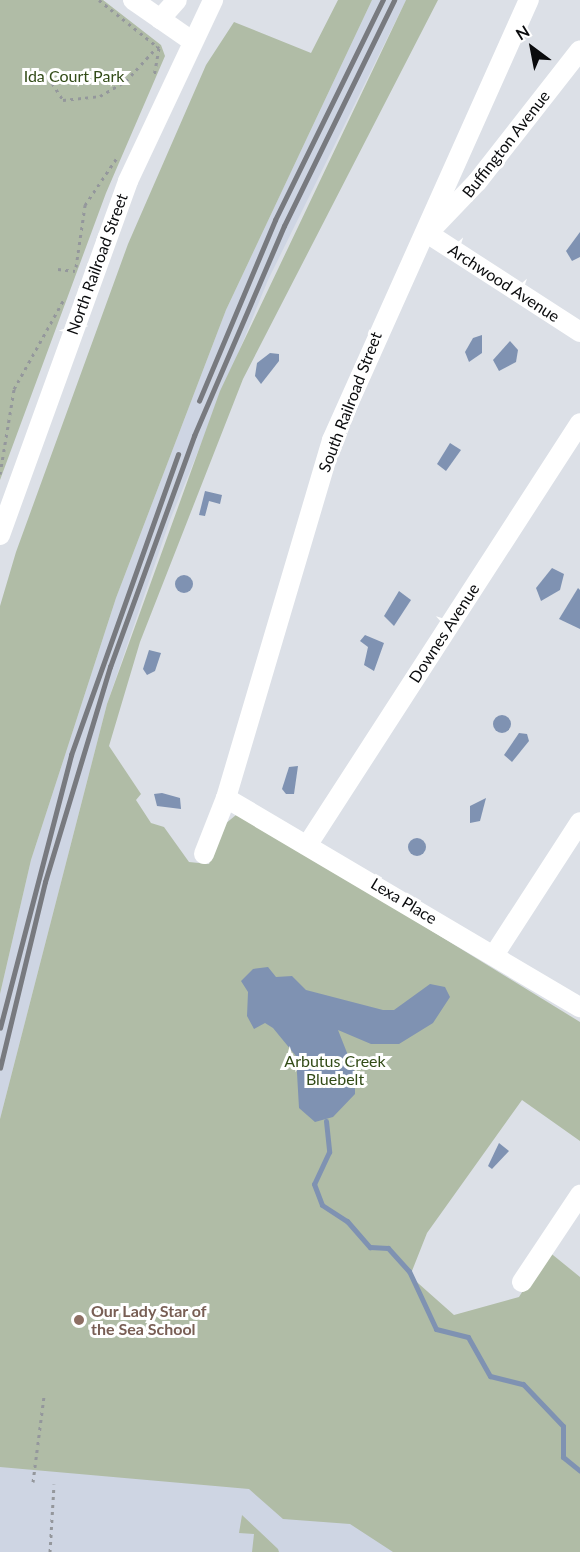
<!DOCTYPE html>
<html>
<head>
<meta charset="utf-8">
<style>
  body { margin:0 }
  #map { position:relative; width:580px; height:1552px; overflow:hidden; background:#dce0e7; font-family:Lato,sans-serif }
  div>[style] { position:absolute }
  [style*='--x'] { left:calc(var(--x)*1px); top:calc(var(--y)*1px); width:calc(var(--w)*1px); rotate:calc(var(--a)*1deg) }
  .built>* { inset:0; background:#ced5e3 }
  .green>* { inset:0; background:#b0bca6 }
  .water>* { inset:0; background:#7f92b2 }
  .round { border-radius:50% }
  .stream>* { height:5px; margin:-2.5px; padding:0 2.5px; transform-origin:2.5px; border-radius:2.5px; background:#7f92b2 }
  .path>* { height:3px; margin-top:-1.5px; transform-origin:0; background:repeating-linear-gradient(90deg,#94979c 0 3px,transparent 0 7.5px) }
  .minor>* { height:20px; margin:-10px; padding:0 10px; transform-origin:10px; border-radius:10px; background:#fff }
  .rail>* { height:4.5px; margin:-2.25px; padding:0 2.25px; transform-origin:2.25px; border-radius:2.25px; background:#787a7f }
  .dots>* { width:16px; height:16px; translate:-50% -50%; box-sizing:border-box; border:3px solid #fff; border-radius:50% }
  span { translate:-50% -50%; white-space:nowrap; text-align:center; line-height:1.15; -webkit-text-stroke:6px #fff; paint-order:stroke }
  .park-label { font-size:16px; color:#324b17 }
  .street-label { font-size:16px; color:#0a0b0d }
  .education-label { font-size:16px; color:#785e54; font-weight:700 }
  .left { translate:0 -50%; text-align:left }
  .north { position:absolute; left:502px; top:18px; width:60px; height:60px; -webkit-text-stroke:4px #fff; paint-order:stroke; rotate:328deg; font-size:16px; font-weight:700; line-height:24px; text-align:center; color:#0a0b0d }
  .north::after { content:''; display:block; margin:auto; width:21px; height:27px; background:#0a0b0d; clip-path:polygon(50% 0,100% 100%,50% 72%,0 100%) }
</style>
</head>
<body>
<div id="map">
  <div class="built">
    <div style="clip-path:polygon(372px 0,406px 0,268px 280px,170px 520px,107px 704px,0 1119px,0 994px,31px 860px,116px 598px,226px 310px)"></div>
    <div style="clip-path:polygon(0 1201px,349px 1511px,411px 1552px,0 1552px)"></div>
  </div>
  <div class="green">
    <div style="clip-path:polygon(0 0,103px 0,161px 45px,165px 56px,106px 193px,0 480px)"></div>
    <div style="clip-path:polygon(338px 0,372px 0,226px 310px,116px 598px,31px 860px,0 994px,0 606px,16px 552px,128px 244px,206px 65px,234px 22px,311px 53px)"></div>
    <div style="clip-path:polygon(406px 0,438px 0,243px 379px,140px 642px,109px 746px,141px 794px,136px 800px,151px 823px,164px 827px,189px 862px,209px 864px,225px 824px,236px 815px,251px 820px,580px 1022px,580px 1141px,522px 1100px,427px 1233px,410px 1276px,454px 1315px,519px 1297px,548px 1251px,580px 1277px,580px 1552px,393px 1552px,350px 1524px,283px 1519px,249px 1489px,0 1467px,0 1119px,107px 704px,220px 391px)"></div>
    <div style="clip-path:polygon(242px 1515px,278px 1549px,279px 1552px,252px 1552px,254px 1534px,239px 1533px)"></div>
  </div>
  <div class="water">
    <div style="clip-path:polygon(580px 232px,580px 257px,572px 261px,566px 251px)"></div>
    <div style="clip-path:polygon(482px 335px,482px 353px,469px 362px,465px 352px,473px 338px)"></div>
    <div style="clip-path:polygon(510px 341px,518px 350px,516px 362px,499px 371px,493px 360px)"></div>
    <div style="clip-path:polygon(270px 353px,279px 354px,279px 361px,261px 384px,255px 376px,257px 363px)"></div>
    <div style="clip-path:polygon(450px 443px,461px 450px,446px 471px,437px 464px)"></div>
    <div style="clip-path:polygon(205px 491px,222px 495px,220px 504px,209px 501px,205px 516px,199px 515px)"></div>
    <div style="clip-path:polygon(552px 568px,564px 574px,560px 590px,541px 601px,536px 588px)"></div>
    <div class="round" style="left:175px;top:575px;width:18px;height:18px"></div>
    <div style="clip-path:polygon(578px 588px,580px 590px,580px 629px,559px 619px)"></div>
    <div style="clip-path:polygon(399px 591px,411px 600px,394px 626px,384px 616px)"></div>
    <div style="clip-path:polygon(365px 635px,384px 643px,374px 671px,364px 665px,368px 647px,360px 641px)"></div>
    <div style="clip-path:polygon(149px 650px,161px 653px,155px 671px,147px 675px,143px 669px)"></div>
    <div class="round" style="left:493px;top:715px;width:18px;height:18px"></div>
    <div style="clip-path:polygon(519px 733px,527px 734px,529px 741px,512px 762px,504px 755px)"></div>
    <div style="clip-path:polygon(298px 766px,294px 794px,286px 794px,282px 789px,289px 767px)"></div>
    <div style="clip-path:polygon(162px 793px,180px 798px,181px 809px,157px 806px,154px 794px)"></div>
    <div style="clip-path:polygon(486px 798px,480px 821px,470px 823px,470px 806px)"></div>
    <div class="round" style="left:408px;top:838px;width:18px;height:18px"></div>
    <div style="clip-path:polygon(268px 967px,276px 977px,292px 976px,306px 990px,383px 1010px,394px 1010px,430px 984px,445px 987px,450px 997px,433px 1023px,399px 1044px,371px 1044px,338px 1030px,355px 1073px,355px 1094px,333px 1117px,315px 1122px,299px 1108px,296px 1056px,273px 1028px,265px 1023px,254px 1029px,247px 1016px,248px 992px,241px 981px,253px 969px)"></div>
    <div style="clip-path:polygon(499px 1143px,509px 1151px,492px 1169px,488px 1166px)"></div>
  </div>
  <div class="stream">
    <div style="--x:326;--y:1121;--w:31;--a:84"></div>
    <div style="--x:329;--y:1152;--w:35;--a:115"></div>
    <div style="--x:314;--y:1184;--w:22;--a:69"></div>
    <div style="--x:322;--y:1205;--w:30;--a:33"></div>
    <div style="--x:347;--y:1221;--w:35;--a:49"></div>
    <div style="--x:370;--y:1247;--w:18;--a:3"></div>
    <div style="--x:388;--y:1248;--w:31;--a:48"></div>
    <div style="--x:409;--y:1271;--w:64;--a:65"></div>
    <div style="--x:436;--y:1329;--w:33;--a:14"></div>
    <div style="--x:468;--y:1337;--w:45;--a:60.6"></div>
    <div style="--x:490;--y:1376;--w:34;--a:14"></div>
    <div style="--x:523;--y:1384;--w:58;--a:46.4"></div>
    <div style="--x:563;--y:1426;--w:31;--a:90"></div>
    <div style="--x:563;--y:1457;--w:22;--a:39"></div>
  </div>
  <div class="path">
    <div style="--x:99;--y:0;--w:77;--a:38.7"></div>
    <div style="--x:159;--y:48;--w:29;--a:100"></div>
    <div style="--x:52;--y:83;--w:20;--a:57"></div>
    <div style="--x:63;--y:100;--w:37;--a:-6"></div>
    <div style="--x:100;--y:96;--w:30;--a:-30"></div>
    <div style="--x:126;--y:81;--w:47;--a:-47.6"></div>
    <div style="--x:76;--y:267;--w:63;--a:-81.7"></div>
    <div style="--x:85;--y:205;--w:59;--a:-56"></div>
    <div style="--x:58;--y:269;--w:17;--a:7"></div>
    <div style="--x:0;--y:474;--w:86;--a:-80.6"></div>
    <div style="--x:14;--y:389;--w:103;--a:-60.9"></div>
    <div style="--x:33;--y:1482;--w:87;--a:-82.7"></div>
    <div style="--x:50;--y:1552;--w:68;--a:-86.6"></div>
  </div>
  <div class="minor">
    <div style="--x:133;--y:0;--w:72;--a:34.8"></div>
    <div style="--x:160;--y:19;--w:25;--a:-48"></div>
    <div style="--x:429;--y:232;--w:69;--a:-46.2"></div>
    <div style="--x:477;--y:182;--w:167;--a:-52"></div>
    <div style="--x:427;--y:233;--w:182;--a:32.9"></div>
    <div style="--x:0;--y:535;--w:376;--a:-70.1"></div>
    <div style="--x:128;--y:181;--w:200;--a:-64.8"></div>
    <div style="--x:226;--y:798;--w:411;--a:30.6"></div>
    <div style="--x:308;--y:844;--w:501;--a:-57.13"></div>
    <div style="--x:204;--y:854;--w:60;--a:-68.6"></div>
    <div style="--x:226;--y:798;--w:373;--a:-73.5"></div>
    <div style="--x:332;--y:440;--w:482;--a:-65.9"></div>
    <div style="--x:494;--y:955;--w:158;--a:-57.1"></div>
    <div style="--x:522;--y:1282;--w:105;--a:-56.3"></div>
  </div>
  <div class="rail">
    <div style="--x:199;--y:401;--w:196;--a:-67.2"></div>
    <div style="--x:275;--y:220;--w:245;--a:-63.9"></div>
    <div style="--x:0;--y:1028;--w:282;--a:-75.4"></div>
    <div style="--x:71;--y:755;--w:319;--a:-70.4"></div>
    <div style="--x:0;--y:1068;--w:191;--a:-76.4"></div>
    <div style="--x:45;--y:882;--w:225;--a:-73.2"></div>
    <div style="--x:110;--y:667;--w:246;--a:-70"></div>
    <div style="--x:194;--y:436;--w:228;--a:-66.8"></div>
    <div style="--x:284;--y:226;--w:251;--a:-64"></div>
  </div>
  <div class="dots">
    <div style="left:79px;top:1320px;background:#8d6e63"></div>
  </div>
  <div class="park-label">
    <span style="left:74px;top:76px">Ida Court Park</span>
    <span style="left:335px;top:1070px">Arbutus Creek<br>Bluebelt</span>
  </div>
  <div class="street-label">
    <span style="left:506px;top:144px;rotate:-52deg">Buffington Avenue</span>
    <span style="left:97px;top:264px;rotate:-70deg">North Railroad Street</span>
    <span style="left:504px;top:283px;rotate:33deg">Archwood Avenue</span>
    <span style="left:350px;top:402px;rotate:-69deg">South Railroad Street</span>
    <span style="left:444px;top:633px;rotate:-57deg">Downes Avenue</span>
    <span style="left:404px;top:901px;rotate:31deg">Lexa Place</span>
  </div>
  <div class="education-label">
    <span class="left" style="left:91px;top:1320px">Our Lady Star of<br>the Sea School</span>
  </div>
  <div class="north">N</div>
</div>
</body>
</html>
